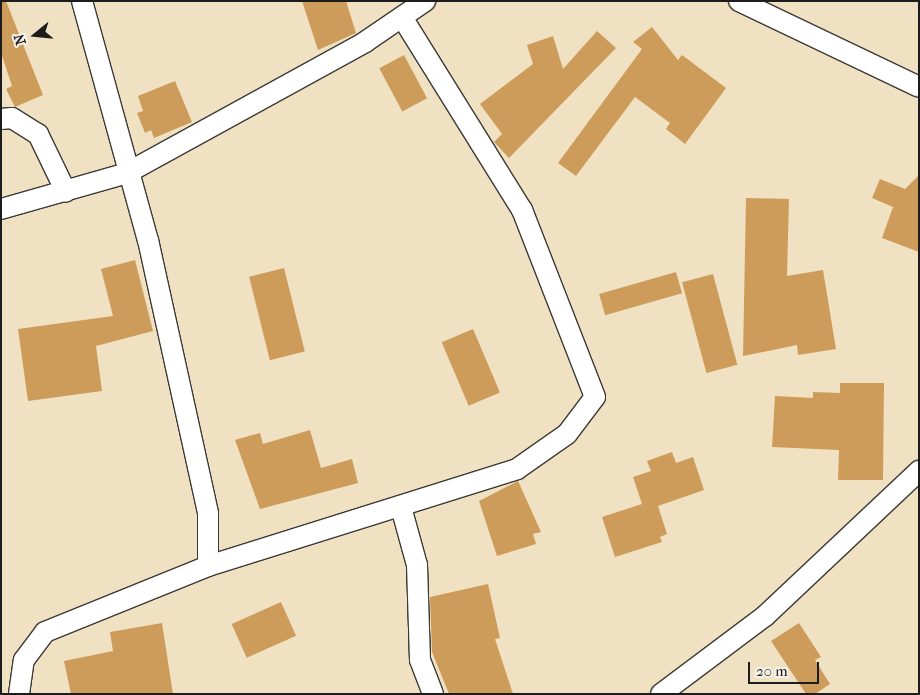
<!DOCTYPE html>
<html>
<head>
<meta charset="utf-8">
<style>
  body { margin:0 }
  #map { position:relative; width:920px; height:695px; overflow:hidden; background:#f0e1c3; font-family:"IM FELL French Canon",serif }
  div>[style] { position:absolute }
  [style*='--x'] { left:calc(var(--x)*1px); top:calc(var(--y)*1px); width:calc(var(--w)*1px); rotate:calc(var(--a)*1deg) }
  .building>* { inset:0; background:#ce9c5a; transform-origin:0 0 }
  .roads { filter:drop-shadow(1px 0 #3c3a35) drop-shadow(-1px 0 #3c3a35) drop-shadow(0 1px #3c3a35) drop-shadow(0 -1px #3c3a35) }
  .minor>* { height:20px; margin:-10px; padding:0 10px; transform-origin:10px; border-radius:10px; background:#fff }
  span { translate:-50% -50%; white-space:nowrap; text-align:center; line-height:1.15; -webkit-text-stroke:5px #f7f3e8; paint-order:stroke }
  .frame { position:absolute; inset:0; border:2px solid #1c1c1c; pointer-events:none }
  .north { position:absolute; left:10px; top:10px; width:50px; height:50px; -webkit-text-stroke:4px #f7f3e8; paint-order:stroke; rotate:253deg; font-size:14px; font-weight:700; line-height:20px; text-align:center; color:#1c1c1c }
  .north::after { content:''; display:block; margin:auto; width:18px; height:22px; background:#1c1c1c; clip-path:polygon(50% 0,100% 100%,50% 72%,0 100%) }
  .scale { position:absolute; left:748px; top:662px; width:71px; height:22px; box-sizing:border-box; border:2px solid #1c1c1c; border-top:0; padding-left:6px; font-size:15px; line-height:18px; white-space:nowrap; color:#1c1c1c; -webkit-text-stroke:4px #f7f3e8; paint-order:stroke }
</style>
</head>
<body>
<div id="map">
  <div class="building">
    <div style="clip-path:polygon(1px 1px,6px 1px,43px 95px,15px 107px,6px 89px,12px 86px,1px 53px)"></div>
    <div style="clip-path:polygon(302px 1px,346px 1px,356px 33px,318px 50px)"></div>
    <div style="clip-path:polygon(652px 27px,678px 60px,682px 55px,726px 88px,685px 144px,666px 129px,670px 123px,635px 97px,576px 176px,558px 163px,642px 49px,633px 42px)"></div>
    <div style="clip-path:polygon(597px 31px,616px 48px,509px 158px,494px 142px,502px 134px,480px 104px,533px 64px,527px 45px,553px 36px,563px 69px)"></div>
    <div style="left:404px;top:55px;width:49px;height:28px;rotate:62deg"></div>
    <div style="clip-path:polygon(175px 81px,192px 122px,154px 138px,151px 130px,145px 133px,137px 113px,143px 111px,138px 96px)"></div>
    <div style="clip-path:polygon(919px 175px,919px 252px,882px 238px,893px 207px,872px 198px,880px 179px,905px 189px)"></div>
    <div style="clip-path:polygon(746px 198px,789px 199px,787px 276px,823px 270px,836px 349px,798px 355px,797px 345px,743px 356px)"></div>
    <div style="clip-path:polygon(135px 260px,153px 331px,96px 346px,102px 391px,28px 401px,18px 329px,113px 316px,101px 269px)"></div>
    <div style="left:284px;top:268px;width:86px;height:36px;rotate:76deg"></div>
    <div style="left:676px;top:272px;width:22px;height:80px;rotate:74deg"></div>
    <div style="left:713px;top:274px;width:94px;height:32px;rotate:75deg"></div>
    <div style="left:473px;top:329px;width:69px;height:34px;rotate:67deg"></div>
    <div style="clip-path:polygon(840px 383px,884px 383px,883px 480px,838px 480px,839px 450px,772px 447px,775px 396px,813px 398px,813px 392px,840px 393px)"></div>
    <div style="clip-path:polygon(310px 430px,321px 468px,352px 459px,358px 483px,260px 509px,235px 440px,260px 433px,263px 444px)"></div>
    <div style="clip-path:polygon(672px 452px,676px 463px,693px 457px,704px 490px,658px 506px,667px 534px,660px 537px,662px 542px,615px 557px,602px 517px,642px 504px,633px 477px,651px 471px,647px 461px)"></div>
    <div style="clip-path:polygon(518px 481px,541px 532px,533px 534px,536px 544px,497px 556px,479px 501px)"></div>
    <div style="clip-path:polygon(488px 584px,500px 638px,495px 639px,513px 694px,449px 694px,432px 652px,430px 597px)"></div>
    <div style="left:281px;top:602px;width:37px;height:54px;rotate:66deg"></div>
    <div style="clip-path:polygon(162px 623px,173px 694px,71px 694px,64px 661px,113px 651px,110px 632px)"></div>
    <div style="clip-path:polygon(799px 623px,821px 657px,815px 660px,830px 684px,815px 694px,806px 694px,771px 641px)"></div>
  </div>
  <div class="roads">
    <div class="minor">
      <div style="--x:82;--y:1;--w:248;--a:74.6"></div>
      <div style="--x:148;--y:240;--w:280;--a:77.6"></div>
      <div style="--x:208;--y:514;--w:52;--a:90"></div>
      <div style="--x:739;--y:1;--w:199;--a:25.5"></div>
      <div style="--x:1;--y:119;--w:11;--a:-5"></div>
      <div style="--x:12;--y:118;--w:31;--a:32"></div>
      <div style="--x:38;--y:134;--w:64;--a:64.2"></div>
      <div style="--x:1;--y:209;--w:131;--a:-15.9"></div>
      <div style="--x:127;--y:173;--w:272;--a:-28.8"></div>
      <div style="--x:365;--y:42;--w:73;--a:-34.3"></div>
      <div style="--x:401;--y:507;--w:60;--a:74.6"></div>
      <div style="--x:417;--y:565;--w:95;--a:88.2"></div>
      <div style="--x:420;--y:660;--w:36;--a:69"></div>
      <div style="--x:19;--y:694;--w:34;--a:-82"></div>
      <div style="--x:24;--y:660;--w:35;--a:-53"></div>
      <div style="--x:45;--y:632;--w:176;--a:-22"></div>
      <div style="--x:208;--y:566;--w:324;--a:-17.4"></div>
      <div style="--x:517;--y:469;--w:61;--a:-35"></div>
      <div style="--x:567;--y:434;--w:46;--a:-52.9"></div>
      <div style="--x:595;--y:397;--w:201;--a:-111.3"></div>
      <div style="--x:522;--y:210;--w:227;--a:-121.9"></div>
      <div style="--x:661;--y:694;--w:130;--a:-36.9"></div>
      <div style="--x:765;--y:616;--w:212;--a:-43.3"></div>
    </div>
  </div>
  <div class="frame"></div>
  <div class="north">N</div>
  <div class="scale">20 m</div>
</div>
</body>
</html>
